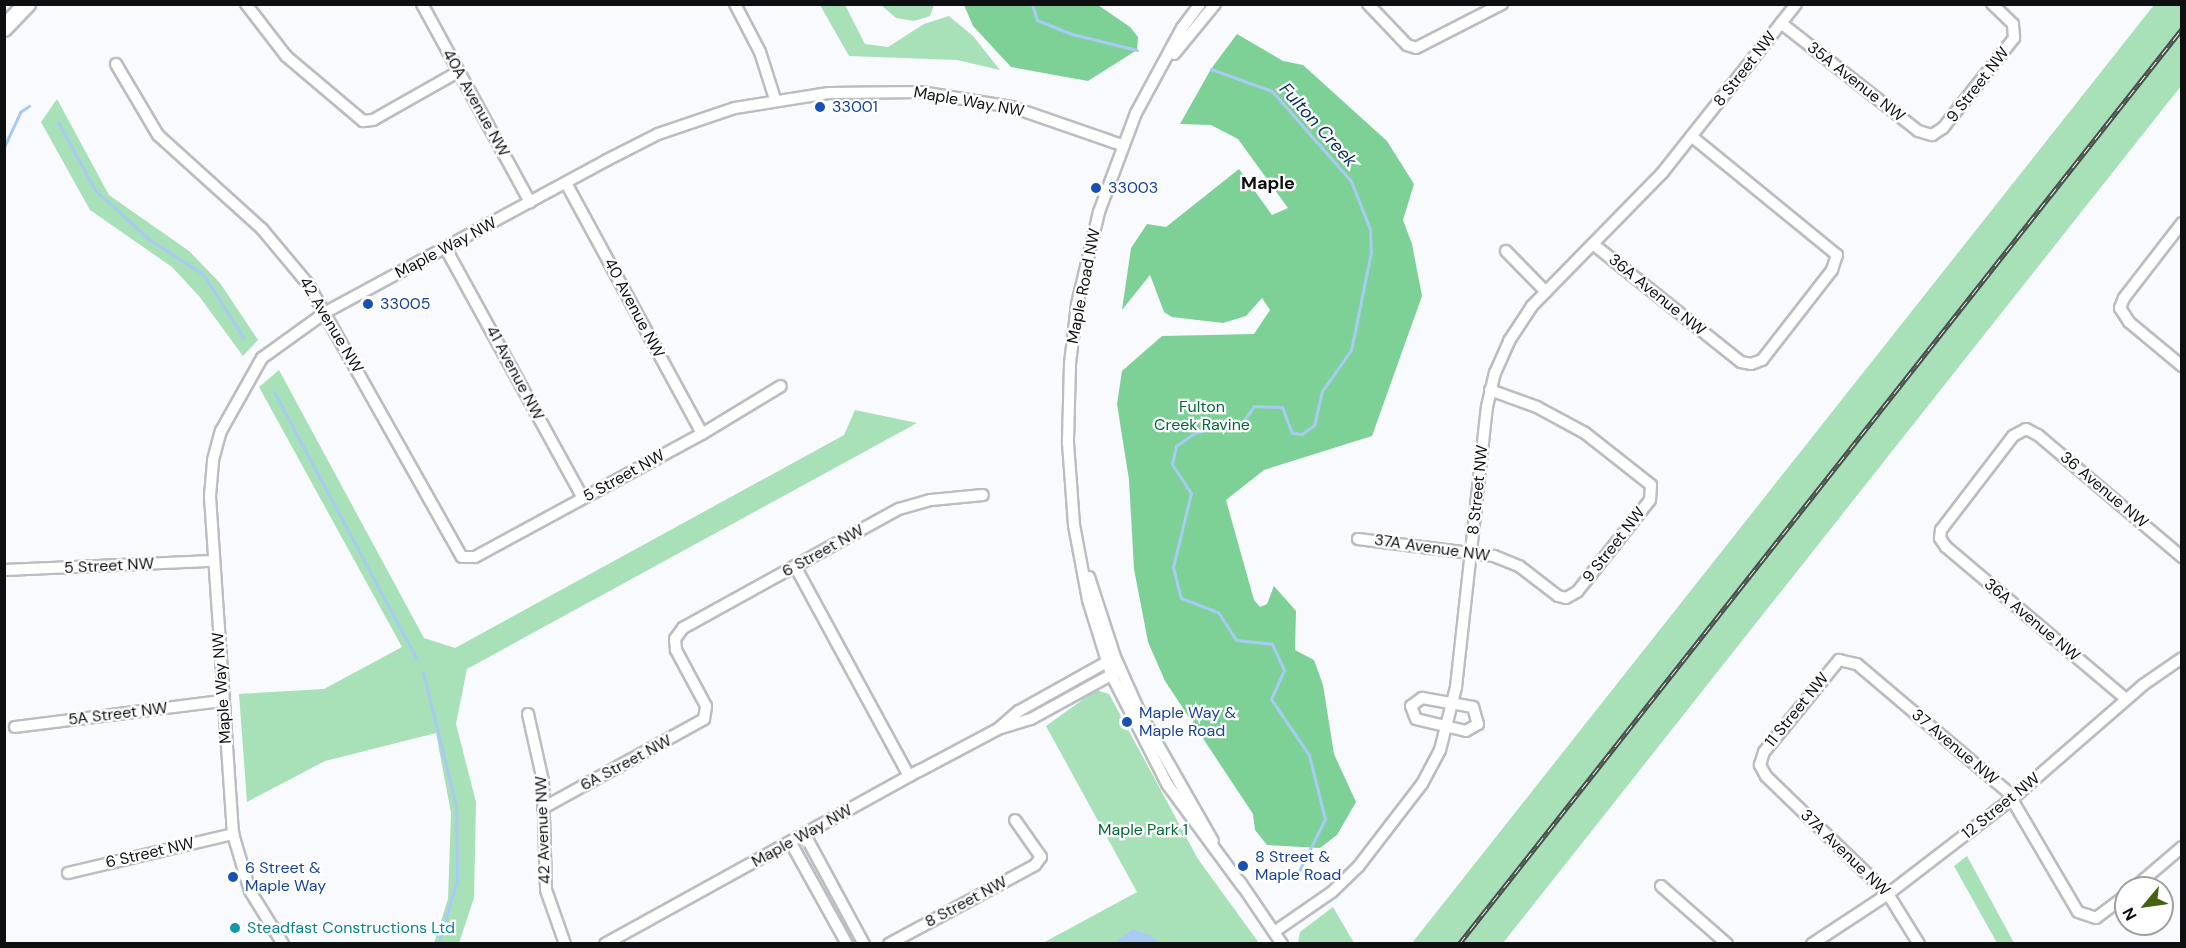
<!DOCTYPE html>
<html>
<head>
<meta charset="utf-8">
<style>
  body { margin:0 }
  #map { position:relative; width:2186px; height:948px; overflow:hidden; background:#f8fafe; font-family:"DM Sans",sans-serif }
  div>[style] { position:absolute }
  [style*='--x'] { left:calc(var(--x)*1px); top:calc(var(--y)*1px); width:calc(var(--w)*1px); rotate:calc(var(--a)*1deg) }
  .green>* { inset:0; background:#a8e0b7 }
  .forest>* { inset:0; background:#7dd197 }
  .water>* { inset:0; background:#a9caf5 }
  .stream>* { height:3px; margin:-1.5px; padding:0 1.5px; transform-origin:1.5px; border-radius:1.5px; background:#a9caf5 }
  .roads { filter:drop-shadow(2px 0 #babdc2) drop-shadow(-2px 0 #babdc2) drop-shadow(0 2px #babdc2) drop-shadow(0 -2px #babdc2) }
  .minor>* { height:10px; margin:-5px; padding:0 5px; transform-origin:5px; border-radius:5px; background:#fff }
  .highway>* { height:16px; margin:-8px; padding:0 8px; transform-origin:8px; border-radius:8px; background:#fff }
  .rail>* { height:5px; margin-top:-2.5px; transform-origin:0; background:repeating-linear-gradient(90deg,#fff 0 9px,#4a4b4d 0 18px); box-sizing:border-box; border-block:2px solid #4a4b4d }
  .dots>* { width:16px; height:16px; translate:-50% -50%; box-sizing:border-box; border:3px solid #fff; border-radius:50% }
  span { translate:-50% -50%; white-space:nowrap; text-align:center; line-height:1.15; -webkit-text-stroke:4.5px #fff; paint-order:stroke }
  .street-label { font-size:16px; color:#0e0f10 }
  .transit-label { font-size:16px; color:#164399 }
  .left { translate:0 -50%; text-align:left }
  .park-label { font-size:16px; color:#016935 }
  .culture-label { font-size:16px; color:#0d838f }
  .water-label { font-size:18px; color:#092f5b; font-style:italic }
  .neighbourhood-label { font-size:18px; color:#0e0f10; font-weight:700 }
  .frame { position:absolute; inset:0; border:6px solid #0e0f10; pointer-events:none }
  .north { position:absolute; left:2114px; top:876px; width:60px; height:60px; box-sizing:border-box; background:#fff; border:2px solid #9f9f9f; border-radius:50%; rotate:241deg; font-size:16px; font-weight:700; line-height:24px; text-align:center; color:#0e0f10 }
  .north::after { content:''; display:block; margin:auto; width:21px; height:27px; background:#456112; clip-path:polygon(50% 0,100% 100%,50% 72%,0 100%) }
</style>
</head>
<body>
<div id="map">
  <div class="green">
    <div style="clip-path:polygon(820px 5px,845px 5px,865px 44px,888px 47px,924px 24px,949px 16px,973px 36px,1000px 70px,957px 60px,849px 56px)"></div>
    <div style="clip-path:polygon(881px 5px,934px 5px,930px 16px,914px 21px,896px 18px)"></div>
    <div style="clip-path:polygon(2154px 5px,2181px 5px,2181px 86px,1503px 943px,1412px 943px)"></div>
    <div style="clip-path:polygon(57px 99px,109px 195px,189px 251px,220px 283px,258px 340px,243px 356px,199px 296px,172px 267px,90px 210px,41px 122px)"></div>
    <div style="clip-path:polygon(279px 370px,424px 638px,455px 648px,844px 435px,855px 410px,917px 423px,467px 669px,456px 724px,476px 802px,474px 898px,459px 943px,434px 943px,448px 899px,451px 813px,436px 733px,325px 761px,247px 802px,239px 694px,324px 689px,402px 647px,259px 387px)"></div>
    <div style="clip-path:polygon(1096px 690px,1109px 694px,1198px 859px,1259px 943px,1041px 944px,1137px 892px,1046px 726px)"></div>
    <div style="clip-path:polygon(1967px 856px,2014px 943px,1997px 943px,1954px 866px)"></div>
    <div style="clip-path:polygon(1333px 907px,1354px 943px,1298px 943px,1300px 932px)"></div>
  </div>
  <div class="forest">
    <div style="clip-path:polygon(964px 5px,1098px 5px,1130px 27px,1138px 37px,1137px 50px,1088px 81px,1011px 67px,973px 26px)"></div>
    <div style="clip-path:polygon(1237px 34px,1283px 61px,1303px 65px,1387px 141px,1414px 184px,1403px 220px,1412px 244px,1422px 296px,1372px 436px,1264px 470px,1226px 500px,1254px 600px,1260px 607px,1267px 604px,1274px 586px,1296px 611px,1295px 650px,1314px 660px,1323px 685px,1334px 754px,1356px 802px,1337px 835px,1320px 848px,1267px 845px,1255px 830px,1253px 814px,1165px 681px,1148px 642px,1134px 569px,1129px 480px,1117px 404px,1122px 371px,1162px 336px,1254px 334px,1270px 310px,1262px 298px,1246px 316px,1223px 323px,1172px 317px,1164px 312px,1150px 275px,1122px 310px,1131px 248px,1147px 224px,1166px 227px,1239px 169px,1272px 215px,1288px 208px,1238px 139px,1211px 125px,1180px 124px,1211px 69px)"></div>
  </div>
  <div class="water">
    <div style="clip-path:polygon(1133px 929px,1151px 936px,1161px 943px,1114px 943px)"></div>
  </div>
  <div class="stream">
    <div style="--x:1032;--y:4;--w:17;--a:73"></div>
    <div style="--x:1037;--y:20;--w:38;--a:22"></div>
    <div style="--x:1072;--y:34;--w:67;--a:13.8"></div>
    <div style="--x:1211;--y:69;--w:65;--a:19.8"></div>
    <div style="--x:1272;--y:91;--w:120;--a:48.7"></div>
    <div style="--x:1351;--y:181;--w:52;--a:68.4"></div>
    <div style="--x:1370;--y:229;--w:23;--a:88"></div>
    <div style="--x:1371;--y:252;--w:100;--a:101.5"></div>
    <div style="--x:1351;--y:350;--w:50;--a:125.3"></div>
    <div style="--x:1322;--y:391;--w:35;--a:103"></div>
    <div style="--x:1314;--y:425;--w:15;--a:143"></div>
    <div style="--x:1302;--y:434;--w:10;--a:-174"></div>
    <div style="--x:1292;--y:433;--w:28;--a:-111"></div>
    <div style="--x:1282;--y:407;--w:28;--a:-178"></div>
    <div style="--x:1254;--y:406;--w:28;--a:125"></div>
    <div style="--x:1238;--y:429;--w:19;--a:-164"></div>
    <div style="--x:1220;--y:424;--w:29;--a:160"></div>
    <div style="--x:1193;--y:434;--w:21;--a:145"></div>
    <div style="--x:1176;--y:446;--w:18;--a:103"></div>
    <div style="--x:1172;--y:464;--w:35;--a:57"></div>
    <div style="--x:1191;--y:493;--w:76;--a:103.7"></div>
    <div style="--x:1173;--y:567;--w:32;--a:76"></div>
    <div style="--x:1181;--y:598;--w:40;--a:21"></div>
    <div style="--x:1218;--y:612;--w:33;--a:57"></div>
    <div style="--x:1236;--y:640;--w:36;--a:6"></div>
    <div style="--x:1272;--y:644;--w:29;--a:65"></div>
    <div style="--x:1284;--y:670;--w:32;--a:114"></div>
    <div style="--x:1271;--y:699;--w:68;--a:55.8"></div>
    <div style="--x:1309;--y:755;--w:66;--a:76"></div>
    <div style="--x:1325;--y:819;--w:58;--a:116.6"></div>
    <div style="--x:58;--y:122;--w:77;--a:61.4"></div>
    <div style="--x:95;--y:190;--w:74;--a:42.3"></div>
    <div style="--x:150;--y:240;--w:63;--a:32.7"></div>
    <div style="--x:203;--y:274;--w:75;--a:57.6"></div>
    <div style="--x:4;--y:147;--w:38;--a:-65"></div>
    <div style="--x:20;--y:112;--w:11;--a:-34"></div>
    <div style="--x:274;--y:392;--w:302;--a:61.9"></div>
    <div style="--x:423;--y:672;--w:137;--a:76.1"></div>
    <div style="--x:456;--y:805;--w:75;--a:89.2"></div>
    <div style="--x:457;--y:880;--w:67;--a:106.5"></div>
  </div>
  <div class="roads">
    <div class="minor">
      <div style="--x:246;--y:4;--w:66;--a:52.4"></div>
      <div style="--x:286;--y:56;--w:101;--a:40.2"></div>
      <div style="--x:363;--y:121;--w:10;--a:-6"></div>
      <div style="--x:373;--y:120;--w:98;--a:-29.5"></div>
      <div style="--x:422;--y:4;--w:226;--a:61.4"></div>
      <div style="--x:735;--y:4;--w:54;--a:62.5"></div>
      <div style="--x:760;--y:52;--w:49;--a:72.3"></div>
      <div style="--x:1200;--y:4;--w:30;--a:127"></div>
      <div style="--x:1182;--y:28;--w:97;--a:118.4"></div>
      <div style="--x:1136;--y:113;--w:106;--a:110.5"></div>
      <div style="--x:1099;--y:212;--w:95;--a:103.4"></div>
      <div style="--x:1077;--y:304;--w:60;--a:96.7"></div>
      <div style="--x:1070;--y:364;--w:79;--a:91.5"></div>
      <div style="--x:1068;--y:443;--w:82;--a:85.8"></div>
      <div style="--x:1074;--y:525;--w:76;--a:79.4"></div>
      <div style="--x:1088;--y:600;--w:77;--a:72.7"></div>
      <div style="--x:1111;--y:674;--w:123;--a:63"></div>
      <div style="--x:1167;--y:784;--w:128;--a:53.6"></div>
      <div style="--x:1368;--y:4;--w:57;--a:46.4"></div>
      <div style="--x:1407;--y:45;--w:9;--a:18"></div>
      <div style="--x:1416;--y:48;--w:97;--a:-27.1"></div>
      <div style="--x:1781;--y:23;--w:174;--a:38.2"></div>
      <div style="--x:1918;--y:131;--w:15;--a:16"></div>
      <div style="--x:1932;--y:135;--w:13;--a:-32"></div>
      <div style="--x:1943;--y:128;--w:115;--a:-51.7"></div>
      <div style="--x:2014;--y:38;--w:14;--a:-94"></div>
      <div style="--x:2013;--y:24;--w:29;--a:-136"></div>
      <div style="--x:1174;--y:54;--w:65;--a:-50.6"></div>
      <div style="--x:116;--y:64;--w:82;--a:59.4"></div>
      <div style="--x:158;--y:135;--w:140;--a:42.1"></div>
      <div style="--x:262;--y:229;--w:72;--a:50.1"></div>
      <div style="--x:308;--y:284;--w:313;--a:60.6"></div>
      <div style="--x:462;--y:557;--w:13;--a:0"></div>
      <div style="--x:475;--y:557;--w:258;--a:-28.5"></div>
      <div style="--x:702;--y:434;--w:92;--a:-31.3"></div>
      <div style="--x:566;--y:183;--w:285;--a:61.5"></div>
      <div style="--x:2182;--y:223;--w:95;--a:127.7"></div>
      <div style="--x:2124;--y:298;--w:11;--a:112"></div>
      <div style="--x:2120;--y:308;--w:17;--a:57"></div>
      <div style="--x:2129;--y:322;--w:69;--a:39.7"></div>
      <div style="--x:1593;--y:244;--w:189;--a:38.6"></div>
      <div style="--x:1741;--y:362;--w:10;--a:11"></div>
      <div style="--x:1751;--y:364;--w:12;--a:-20"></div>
      <div style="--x:1762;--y:360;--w:114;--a:-52.1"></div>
      <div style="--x:1832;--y:270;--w:16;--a:-72"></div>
      <div style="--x:1837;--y:255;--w:188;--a:-140.8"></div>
      <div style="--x:446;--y:249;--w:284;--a:61.2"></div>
      <div style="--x:1506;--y:251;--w:57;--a:45.7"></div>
      <div style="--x:1358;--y:539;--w:137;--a:7.1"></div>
      <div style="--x:1494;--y:556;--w:27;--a:22"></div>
      <div style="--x:1519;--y:566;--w:49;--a:37.6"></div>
      <div style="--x:1558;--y:596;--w:8;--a:14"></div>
      <div style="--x:1566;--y:598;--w:13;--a:-29"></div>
      <div style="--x:1577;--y:592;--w:117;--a:-51.6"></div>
      <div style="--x:1650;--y:500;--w:15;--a:-86"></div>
      <div style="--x:1651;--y:485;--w:84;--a:-141.8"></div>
      <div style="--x:1585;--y:433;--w:55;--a:-151.6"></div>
      <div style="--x:1537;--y:407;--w:50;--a:-160.1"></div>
      <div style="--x:795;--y:566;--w:239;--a:61.5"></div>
      <div style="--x:4;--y:570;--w:210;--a:-2.5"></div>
      <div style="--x:1089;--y:577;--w:84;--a:72"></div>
      <div style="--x:1115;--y:657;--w:64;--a:65.9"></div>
      <div style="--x:1141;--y:715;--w:145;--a:60.3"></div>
      <div style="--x:1422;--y:698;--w:52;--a:10"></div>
      <div style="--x:1473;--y:707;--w:18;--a:74"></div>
      <div style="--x:1478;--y:724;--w:14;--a:150"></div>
      <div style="--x:1466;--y:731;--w:51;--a:-166.5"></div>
      <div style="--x:1416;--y:719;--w:14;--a:-111"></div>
      <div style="--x:1411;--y:706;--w:14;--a:-36"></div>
      <div style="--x:2126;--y:699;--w:236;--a:-139.8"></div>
      <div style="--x:1946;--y:547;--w:11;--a:-124"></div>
      <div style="--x:1940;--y:538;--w:8;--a:-83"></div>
      <div style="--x:1941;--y:530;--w:118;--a:-52.5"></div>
      <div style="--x:2013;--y:436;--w:15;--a:-28"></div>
      <div style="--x:2026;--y:429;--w:13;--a:27"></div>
      <div style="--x:2038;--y:435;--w:189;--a:40.3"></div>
      <div style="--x:528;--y:714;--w:69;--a:77.4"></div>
      <div style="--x:543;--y:781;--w:109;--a:88.4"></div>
      <div style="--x:546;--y:890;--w:57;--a:70.6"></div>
      <div style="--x:15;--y:727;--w:209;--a:-7.2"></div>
      <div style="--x:998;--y:729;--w:28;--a:-41"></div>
      <div style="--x:1019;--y:711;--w:107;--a:-29.2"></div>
      <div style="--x:543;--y:808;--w:184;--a:-28.9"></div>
      <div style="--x:704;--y:719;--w:13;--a:-81"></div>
      <div style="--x:706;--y:706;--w:64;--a:-118.2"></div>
      <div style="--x:676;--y:650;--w:11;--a:-95"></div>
      <div style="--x:675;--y:639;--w:14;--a:-54"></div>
      <div style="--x:683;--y:628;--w:247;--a:-28.9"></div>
      <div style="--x:899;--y:509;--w:33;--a:-16"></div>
      <div style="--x:931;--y:500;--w:52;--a:-5.5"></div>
      <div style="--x:805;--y:835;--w:124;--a:61.6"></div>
      <div style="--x:791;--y:843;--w:115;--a:61"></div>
      <div style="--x:68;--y:873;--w:170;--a:-13.3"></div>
      <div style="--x:1240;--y:882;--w:75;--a:55.9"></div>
      <div style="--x:1661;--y:886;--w:88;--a:41.3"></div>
      <div style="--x:2134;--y:888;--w:63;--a:-40.5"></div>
      <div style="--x:1274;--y:932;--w:70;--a:-34.6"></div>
      <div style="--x:1332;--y:892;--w:36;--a:-44"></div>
      <div style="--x:1358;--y:867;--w:105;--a:-52.4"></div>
      <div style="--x:1422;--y:784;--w:38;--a:-62"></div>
      <div style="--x:1440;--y:750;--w:65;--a:-75.7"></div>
      <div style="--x:1456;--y:687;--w:282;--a:-83.7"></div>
      <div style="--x:1487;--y:407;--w:35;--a:-77"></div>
      <div style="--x:1495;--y:373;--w:35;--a:-66"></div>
      <div style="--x:1509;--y:341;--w:42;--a:-56.7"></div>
      <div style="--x:1532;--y:306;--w:187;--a:-45.6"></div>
      <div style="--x:1663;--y:172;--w:214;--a:-51.6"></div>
      <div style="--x:283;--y:944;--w:62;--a:-121.9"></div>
      <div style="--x:250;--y:891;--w:59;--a:-106.6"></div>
      <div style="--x:233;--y:834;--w:339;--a:-93.9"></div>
      <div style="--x:210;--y:496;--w:36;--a:-85"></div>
      <div style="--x:213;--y:460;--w:30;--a:-75"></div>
      <div style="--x:221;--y:431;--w:84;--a:-60.7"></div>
      <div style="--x:262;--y:358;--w:79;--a:-35.7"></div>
      <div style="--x:326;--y:312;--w:319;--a:-28.4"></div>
      <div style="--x:607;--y:160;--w:57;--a:-27"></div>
      <div style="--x:658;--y:134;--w:81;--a:-18.7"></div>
      <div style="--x:735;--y:108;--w:95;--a:-9.1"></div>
      <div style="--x:829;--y:93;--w:92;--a:-0.6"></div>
      <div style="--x:921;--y:92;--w:92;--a:9.4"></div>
      <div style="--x:1012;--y:107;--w:116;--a:19.1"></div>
      <div style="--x:605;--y:944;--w:359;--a:-28.9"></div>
      <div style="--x:919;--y:771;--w:89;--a:-28"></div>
      <div style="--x:998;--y:729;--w:34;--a:-17"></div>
      <div style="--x:1031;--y:719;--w:102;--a:-28.8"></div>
      <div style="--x:889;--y:944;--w:166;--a:-28.4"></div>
      <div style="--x:1035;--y:865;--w:10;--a:-53"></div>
      <div style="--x:1041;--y:857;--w:45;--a:-125.1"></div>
      <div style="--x:1812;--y:944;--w:91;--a:-33.3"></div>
      <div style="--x:1888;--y:894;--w:158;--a:-37.5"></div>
      <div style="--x:2013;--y:798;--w:172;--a:-41"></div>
      <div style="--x:2143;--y:685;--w:47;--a:-34.7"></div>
      <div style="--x:1919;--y:944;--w:59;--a:-121.8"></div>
      <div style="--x:1888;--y:894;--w:170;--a:-136"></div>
      <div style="--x:1766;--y:776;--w:13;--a:-119"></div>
      <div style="--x:1760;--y:765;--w:14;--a:-73"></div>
      <div style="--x:1764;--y:752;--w:119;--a:-50.8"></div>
      <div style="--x:1839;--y:660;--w:18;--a:13"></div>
      <div style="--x:1857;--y:664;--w:197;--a:40.3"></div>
      <div style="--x:2007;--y:791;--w:140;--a:59.6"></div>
      <div style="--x:2078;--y:912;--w:19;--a:18"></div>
      <div style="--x:2096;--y:918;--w:38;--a:-37"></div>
    </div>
    <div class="highway">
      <div style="--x:4;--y:28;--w:33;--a:-46"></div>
    </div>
  </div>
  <div class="rail">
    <div style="--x:1459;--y:944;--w:1166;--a:-51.69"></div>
  </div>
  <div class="dots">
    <div style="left:820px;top:107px;background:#1a4fb4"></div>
    <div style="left:1096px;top:188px;background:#1a4fb4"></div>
    <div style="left:368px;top:304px;background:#1a4fb4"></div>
    <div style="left:1127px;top:722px;background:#1a4fb4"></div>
    <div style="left:1243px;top:866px;background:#1a4fb4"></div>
    <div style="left:233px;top:877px;background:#1a4fb4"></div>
    <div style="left:235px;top:928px;background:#0f9aa8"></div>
  </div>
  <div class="street-label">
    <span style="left:1745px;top:69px;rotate:-52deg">8 Street NW</span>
    <span style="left:1856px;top:82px;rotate:38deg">35A Avenue NW</span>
    <span style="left:1978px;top:85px;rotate:-52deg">9 Street NW</span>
    <span style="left:969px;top:102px;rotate:10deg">Maple Way NW</span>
    <span style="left:476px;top:103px;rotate:61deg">40A Avenue NW</span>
    <span style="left:446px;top:248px;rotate:-28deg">Maple Way NW</span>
    <span style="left:1084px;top:286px;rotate:-79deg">Maple Road NW</span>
    <span style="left:1657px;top:295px;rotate:39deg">36A Avenue NW</span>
    <span style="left:634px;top:308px;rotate:62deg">40 Avenue NW</span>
    <span style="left:331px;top:325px;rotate:59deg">42 Avenue NW</span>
    <span style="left:515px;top:373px;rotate:62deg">41 Avenue NW</span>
    <span style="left:624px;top:476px;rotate:-29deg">5 Street NW</span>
    <span style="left:1478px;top:490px;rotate:-84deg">8 Street NW</span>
    <span style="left:2104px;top:490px;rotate:40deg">36 Avenue NW</span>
    <span style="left:1614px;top:545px;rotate:-52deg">9 Street NW</span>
    <span style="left:1432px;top:548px;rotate:8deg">37A Avenue NW</span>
    <span style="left:823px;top:551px;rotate:-29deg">6 Street NW</span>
    <span style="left:109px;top:566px;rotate:-3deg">5 Street NW</span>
    <span style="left:2032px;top:620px;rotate:40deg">36A Avenue NW</span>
    <span style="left:222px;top:688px;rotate:-94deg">Maple Way NW</span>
    <span style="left:1797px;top:710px;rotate:-51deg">11 Street NW</span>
    <span style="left:118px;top:714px;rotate:-7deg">5A Street NW</span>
    <span style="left:1955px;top:747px;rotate:40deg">37 Avenue NW</span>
    <span style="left:626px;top:763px;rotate:-28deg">6A Street NW</span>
    <span style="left:2001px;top:806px;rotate:-39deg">12 Street NW</span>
    <span style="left:543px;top:830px;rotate:-92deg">42 Avenue NW</span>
    <span style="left:802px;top:836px;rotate:-29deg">Maple Way NW</span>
    <span style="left:150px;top:853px;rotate:-13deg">6 Street NW</span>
    <span style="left:1845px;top:853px;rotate:44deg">37A Avenue NW</span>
    <span style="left:966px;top:902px;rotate:-28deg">8 Street NW</span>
  </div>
  <div class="transit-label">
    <span class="left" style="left:832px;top:107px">33001</span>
    <span class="left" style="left:1108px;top:188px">33003</span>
    <span class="left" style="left:380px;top:304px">33005</span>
    <span class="left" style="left:1139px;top:722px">Maple Way &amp;<br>Maple Road</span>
    <span class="left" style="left:1255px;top:866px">8 Street &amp;<br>Maple Road</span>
    <span class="left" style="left:245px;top:877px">6 Street &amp;<br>Maple Way</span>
  </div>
  <div class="park-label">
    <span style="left:1202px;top:416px">Fulton<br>Creek Ravine</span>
    <span style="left:1143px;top:830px">Maple Park 1</span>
  </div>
  <div class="culture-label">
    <span class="left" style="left:247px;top:928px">Steadfast Constructions Ltd</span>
  </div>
  <div class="water-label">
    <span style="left:1318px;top:125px;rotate:48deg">Fulton Creek</span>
  </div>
  <div class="neighbourhood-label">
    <span style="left:1268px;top:183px">Maple</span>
  </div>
  <div class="frame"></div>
  <div class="north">N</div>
</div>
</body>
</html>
